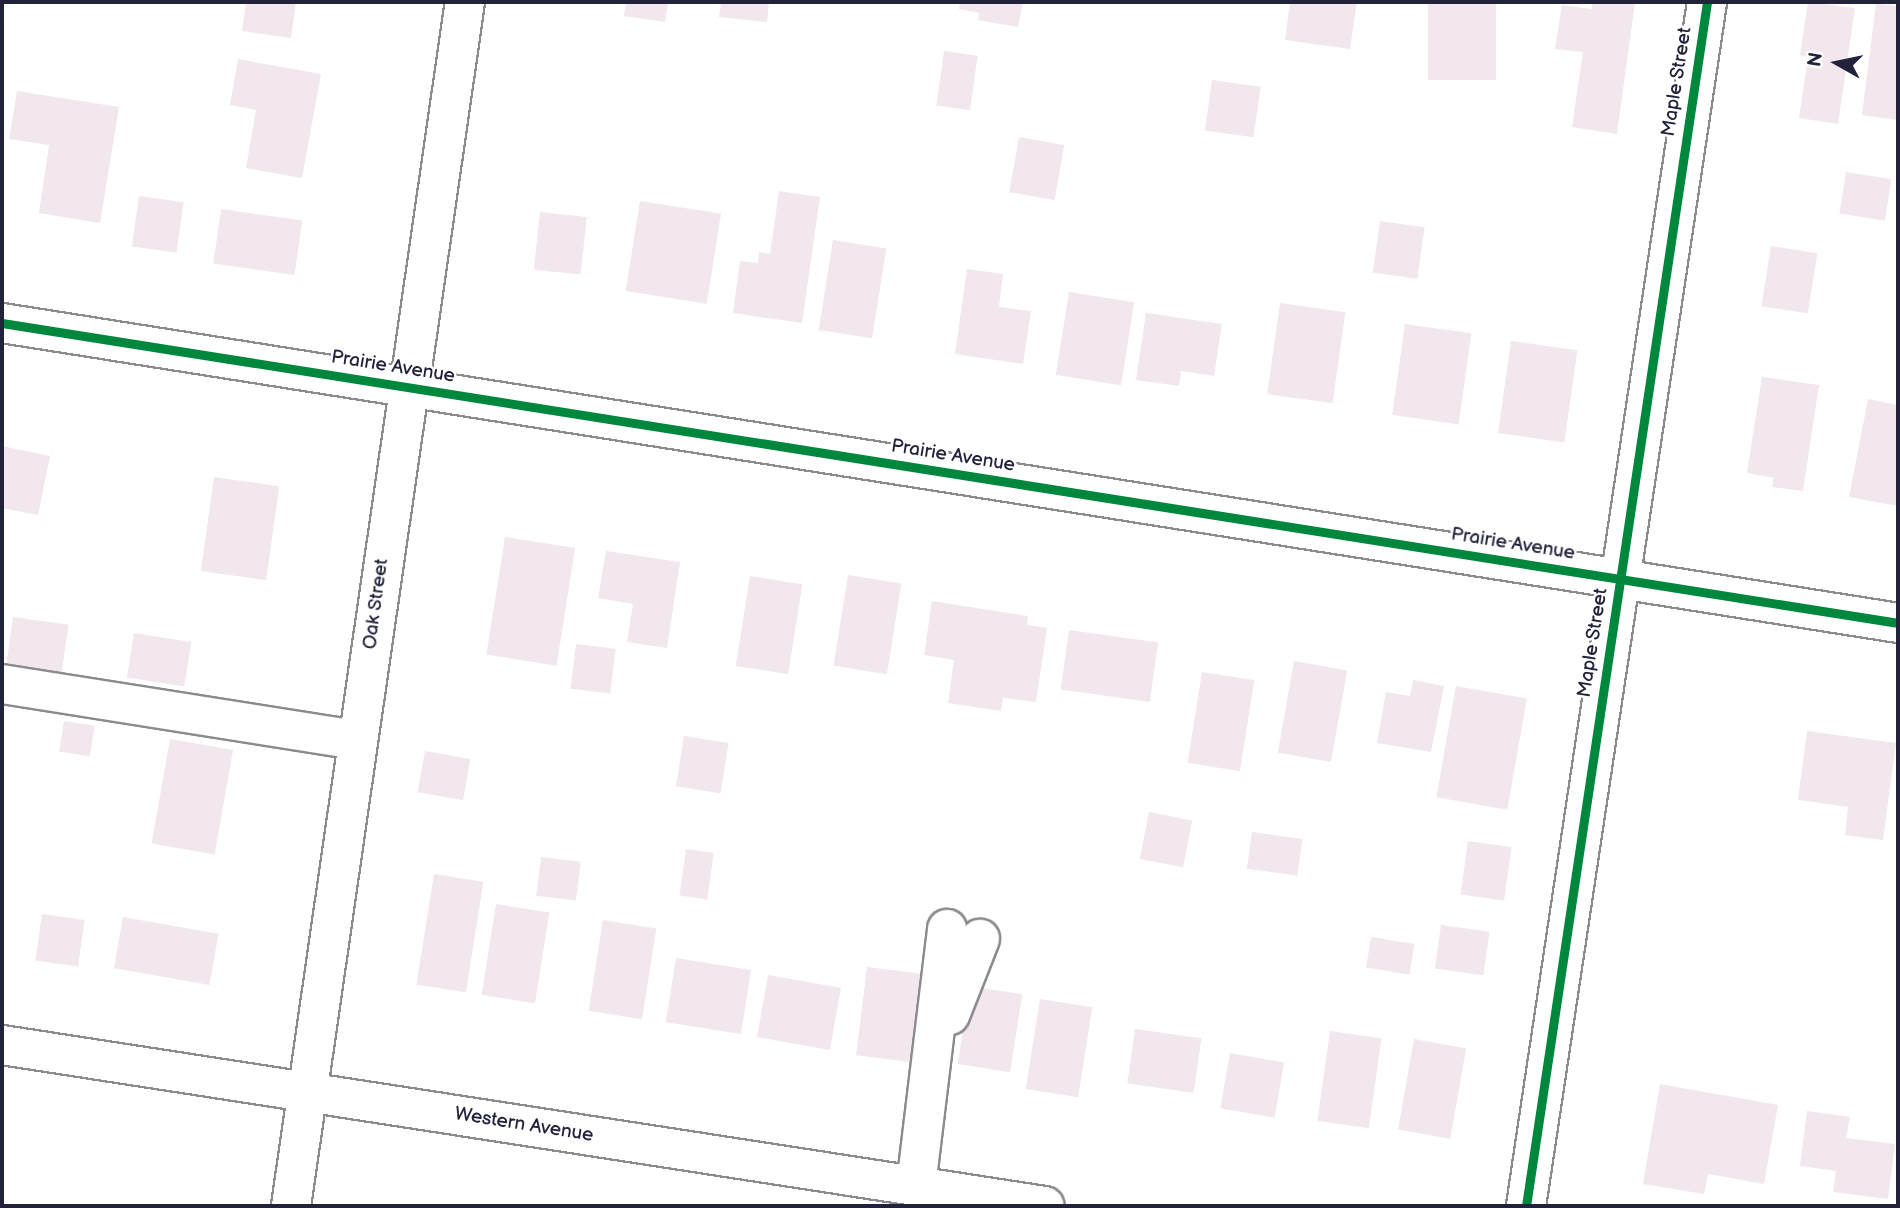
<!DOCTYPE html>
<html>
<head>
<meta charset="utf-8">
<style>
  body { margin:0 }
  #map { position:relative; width:1900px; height:1208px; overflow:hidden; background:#fff; font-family:"Balsamiq Sans",sans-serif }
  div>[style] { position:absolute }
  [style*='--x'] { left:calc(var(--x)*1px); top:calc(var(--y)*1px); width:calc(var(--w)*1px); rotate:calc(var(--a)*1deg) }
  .building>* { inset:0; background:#f1e7ed; transform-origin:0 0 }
  .roads { filter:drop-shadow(2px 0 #8a8a8f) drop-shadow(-2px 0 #8a8a8f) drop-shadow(0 2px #8a8a8f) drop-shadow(0 -2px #8a8a8f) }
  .minor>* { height:38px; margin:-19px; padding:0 19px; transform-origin:19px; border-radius:19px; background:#fff }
  .cycleway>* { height:9px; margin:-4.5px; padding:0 4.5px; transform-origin:4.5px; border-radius:4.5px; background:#00873e }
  span { translate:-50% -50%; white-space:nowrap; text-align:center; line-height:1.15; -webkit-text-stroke:5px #fff; paint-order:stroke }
  .street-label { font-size:19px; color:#22223b }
  .frame { position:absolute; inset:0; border:4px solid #22223b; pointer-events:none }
  .north { position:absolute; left:1802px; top:28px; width:70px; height:70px; -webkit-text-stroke:5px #fff; paint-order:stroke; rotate:279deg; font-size:19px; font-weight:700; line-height:28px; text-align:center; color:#22223b }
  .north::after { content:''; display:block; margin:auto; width:24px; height:32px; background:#22223b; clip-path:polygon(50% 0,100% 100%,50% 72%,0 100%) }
</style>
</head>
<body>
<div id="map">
  <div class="building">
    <div style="clip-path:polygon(246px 2px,296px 2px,291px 38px,242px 31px)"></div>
    <div style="clip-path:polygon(626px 2px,668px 2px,665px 22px,624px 16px)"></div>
    <div style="clip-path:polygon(721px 2px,769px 2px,767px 22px,719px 17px)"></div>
    <div style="clip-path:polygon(960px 2px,1023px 2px,1018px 27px,978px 20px,979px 13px,959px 9px)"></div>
    <div style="clip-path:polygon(1290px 2px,1357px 2px,1350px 49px,1285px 40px)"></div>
    <div style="left:1428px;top:2px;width:68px;height:78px"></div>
    <div style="clip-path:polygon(1592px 2px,1635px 3px,1617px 134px,1572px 127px,1583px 52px,1555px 49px,1562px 5px,1592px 9px)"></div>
    <div style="clip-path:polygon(1808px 2px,1855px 8px,1838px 124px,1799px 118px,1808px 57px,1800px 55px)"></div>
    <div style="clip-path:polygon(1876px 4px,1898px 6px,1898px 120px,1862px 115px)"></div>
    <div style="left:944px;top:51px;width:34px;height:55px;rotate:8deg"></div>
    <div style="clip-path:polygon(238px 59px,321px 74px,302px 178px,246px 168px,256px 110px,230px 105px)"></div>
    <div style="left:1212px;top:80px;width:49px;height:51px;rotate:8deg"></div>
    <div style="clip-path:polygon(17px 91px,119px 107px,100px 223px,39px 213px,49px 145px,9px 139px)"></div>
    <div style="left:1019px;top:137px;width:46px;height:56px;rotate:10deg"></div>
    <div style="left:1846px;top:172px;width:46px;height:42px;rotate:9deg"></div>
    <div style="clip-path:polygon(779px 191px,820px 197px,802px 323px,733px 313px,740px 261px,758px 263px,759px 252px,770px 254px)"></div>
    <div style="left:139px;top:196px;width:45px;height:51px;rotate:8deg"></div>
    <div style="left:640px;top:201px;width:82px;height:91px;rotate:9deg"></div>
    <div style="left:221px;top:209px;width:82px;height:55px;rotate:8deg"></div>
    <div style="left:540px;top:212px;width:47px;height:58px;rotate:6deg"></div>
    <div style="left:1380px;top:221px;width:45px;height:52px;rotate:8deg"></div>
    <div style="left:833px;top:240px;width:54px;height:91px;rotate:9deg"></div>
    <div style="left:1771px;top:246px;width:47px;height:61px;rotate:9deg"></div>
    <div style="clip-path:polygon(967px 269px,1003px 274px,999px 307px,1031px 311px,1023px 364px,955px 354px)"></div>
    <div style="left:1069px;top:292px;width:66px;height:84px;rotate:9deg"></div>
    <div style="left:1280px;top:303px;width:66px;height:92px;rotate:8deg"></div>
    <div style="clip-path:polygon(1146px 313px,1222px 324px,1214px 376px,1181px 371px,1179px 386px,1136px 380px)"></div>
    <div style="left:1405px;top:324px;width:67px;height:92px;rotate:8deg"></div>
    <div style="left:1511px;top:341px;width:67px;height:93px;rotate:8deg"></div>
    <div style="clip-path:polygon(1762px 377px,1819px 385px,1803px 491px,1772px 487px,1774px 478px,1747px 473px)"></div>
    <div style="clip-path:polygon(1868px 399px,1898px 405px,1898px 506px,1849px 497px)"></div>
    <div style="clip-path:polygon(2px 446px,50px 456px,38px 515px,2px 508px)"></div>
    <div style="left:214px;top:477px;width:66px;height:95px;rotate:8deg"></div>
    <div style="left:505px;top:537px;width:71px;height:119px;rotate:9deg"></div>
    <div style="clip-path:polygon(606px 551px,680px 562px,667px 648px,627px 642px,633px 604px,598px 598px)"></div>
    <div style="left:848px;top:575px;width:54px;height:92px;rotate:9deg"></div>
    <div style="left:750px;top:576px;width:53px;height:91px;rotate:9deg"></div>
    <div style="clip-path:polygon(932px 601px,1028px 616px,1027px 625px,1047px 628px,1036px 702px,1003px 698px,1001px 711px,948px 703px,954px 660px,924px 655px)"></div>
    <div style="left:13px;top:617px;width:56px;height:49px;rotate:8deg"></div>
    <div style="left:1069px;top:630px;width:90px;height:60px;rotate:8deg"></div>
    <div style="left:134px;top:633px;width:58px;height:45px;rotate:9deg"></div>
    <div style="left:576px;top:644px;width:40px;height:45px;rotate:7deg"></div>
    <div style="left:1294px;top:661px;width:54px;height:93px;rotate:10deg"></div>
    <div style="left:1202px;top:672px;width:53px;height:92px;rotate:9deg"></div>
    <div style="clip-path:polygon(1413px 680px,1444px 686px,1431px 752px,1377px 743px,1386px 692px,1410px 696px)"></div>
    <div style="left:1456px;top:686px;width:72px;height:113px;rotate:10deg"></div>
    <div style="left:64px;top:721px;width:31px;height:31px;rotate:9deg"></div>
    <div style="clip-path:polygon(1807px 731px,1896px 743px,1883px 840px,1845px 835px,1848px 807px,1798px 800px)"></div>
    <div style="left:684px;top:736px;width:45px;height:51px;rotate:9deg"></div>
    <div style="left:170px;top:739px;width:64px;height:106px;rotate:10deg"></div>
    <div style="left:425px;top:751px;width:46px;height:42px;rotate:10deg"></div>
    <div style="left:1149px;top:812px;width:44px;height:48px;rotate:11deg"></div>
    <div style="left:1252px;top:832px;width:51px;height:37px;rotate:8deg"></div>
    <div style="left:1468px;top:841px;width:44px;height:54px;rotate:8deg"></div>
    <div style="left:686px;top:849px;width:28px;height:47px;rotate:8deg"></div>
    <div style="left:541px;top:857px;width:40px;height:39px;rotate:7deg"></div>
    <div style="left:434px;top:874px;width:50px;height:112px;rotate:9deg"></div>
    <div style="left:496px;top:904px;width:54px;height:92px;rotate:9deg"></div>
    <div style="left:42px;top:914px;width:43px;height:47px;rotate:8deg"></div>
    <div style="left:123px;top:917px;width:97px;height:52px;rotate:10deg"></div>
    <div style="left:603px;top:920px;width:54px;height:92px;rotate:9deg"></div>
    <div style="left:1441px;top:925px;width:49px;height:44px;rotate:8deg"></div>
    <div style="left:1371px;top:937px;width:44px;height:31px;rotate:9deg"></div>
    <div style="left:676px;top:958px;width:76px;height:65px;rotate:9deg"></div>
    <div style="left:867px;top:967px;width:64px;height:89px;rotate:7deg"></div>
    <div style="left:768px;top:975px;width:74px;height:63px;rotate:10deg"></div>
    <div style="left:970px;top:986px;width:53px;height:79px;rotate:9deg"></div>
    <div style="left:1040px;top:999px;width:53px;height:91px;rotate:9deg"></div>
    <div style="left:1135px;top:1029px;width:67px;height:55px;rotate:8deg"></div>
    <div style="left:1330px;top:1031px;width:52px;height:91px;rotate:8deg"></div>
    <div style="left:1414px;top:1039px;width:53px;height:92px;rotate:10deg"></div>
    <div style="left:1230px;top:1053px;width:55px;height:56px;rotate:10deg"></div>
    <div style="clip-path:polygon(1660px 1084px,1778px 1105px,1764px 1184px,1708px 1174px,1704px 1194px,1643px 1184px)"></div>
    <div style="clip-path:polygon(1807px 1111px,1850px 1117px,1846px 1138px,1895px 1144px,1888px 1199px,1833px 1192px,1836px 1171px,1800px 1166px)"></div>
  </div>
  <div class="roads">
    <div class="minor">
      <div style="--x:2;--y:323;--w:1920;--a:8.99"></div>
      <div style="--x:2;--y:684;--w:357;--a:9"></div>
      <div style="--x:950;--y:1015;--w:82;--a:-68.5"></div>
      <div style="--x:2;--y:1045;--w:1055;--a:8.78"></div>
      <div style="--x:916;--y:1186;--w:259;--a:-83.1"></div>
      <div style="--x:291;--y:1206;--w:1217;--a:-81.78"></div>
      <div style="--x:1526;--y:1206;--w:1218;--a:-81.45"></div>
    </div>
  </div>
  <div class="cycleway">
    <div style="--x:2;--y:323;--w:1920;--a:8.99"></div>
    <div style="--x:1526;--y:1206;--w:1218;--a:-81.45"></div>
  </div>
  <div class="street-label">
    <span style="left:1677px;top:82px;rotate:-81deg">Maple Street</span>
    <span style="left:393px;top:367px;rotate:9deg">Prairie Avenue</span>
    <span style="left:953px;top:456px;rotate:9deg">Prairie Avenue</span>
    <span style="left:1513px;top:544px;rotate:9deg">Prairie Avenue</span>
    <span style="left:376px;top:604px;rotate:-82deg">Oak Street</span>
    <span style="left:1593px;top:643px;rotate:-81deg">Maple Street</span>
    <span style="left:524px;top:1125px;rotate:9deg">Western Avenue</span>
  </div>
  <div class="frame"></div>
  <div class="north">N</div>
</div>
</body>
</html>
